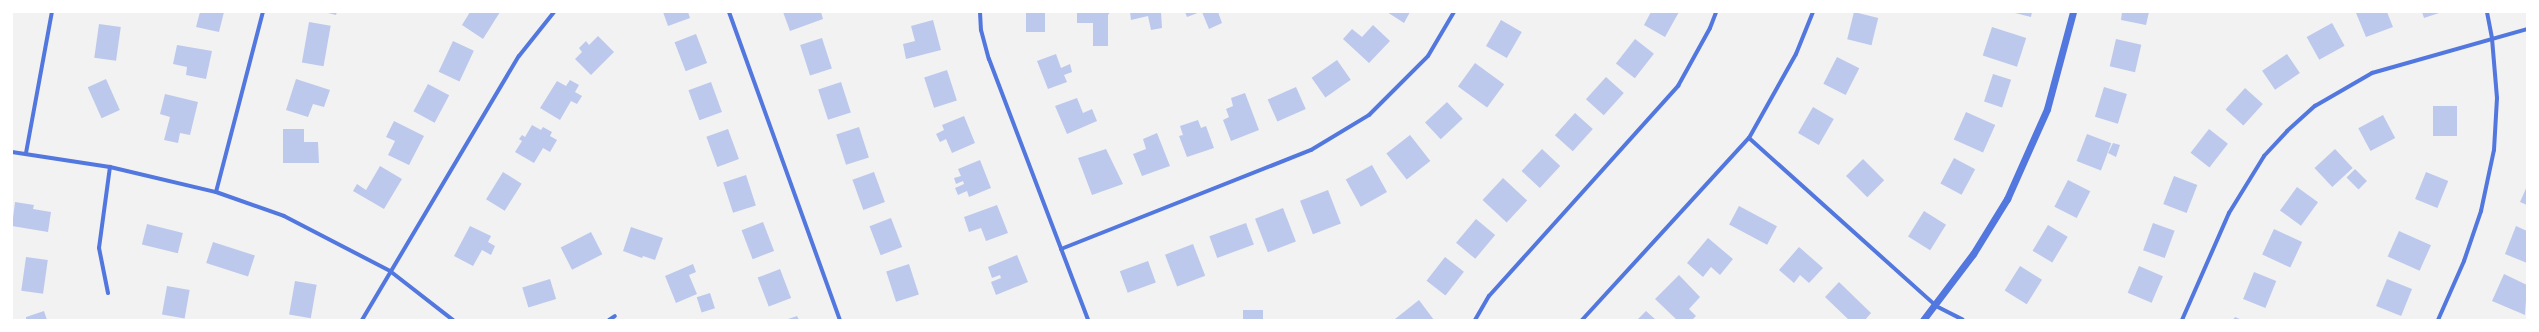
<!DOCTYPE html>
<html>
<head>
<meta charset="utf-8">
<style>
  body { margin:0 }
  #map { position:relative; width:2539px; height:332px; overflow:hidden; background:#f2f2f2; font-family:Manrope,sans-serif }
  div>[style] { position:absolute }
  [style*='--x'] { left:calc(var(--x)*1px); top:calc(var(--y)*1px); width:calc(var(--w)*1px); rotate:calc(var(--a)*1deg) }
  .building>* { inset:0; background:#bdc9ec; transform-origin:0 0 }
  .minor>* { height:4px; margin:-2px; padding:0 2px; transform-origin:2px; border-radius:2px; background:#5277de }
  .tertiary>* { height:7px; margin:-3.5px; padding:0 3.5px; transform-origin:3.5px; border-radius:3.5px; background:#5277de }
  span { translate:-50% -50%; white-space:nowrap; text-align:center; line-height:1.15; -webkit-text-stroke:3px #fff; paint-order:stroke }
  .frame { position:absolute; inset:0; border:13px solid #fff; pointer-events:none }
</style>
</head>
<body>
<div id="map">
  <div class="building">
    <div style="clip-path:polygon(200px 12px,224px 12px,219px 32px,196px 27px)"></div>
    <div style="clip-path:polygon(324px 12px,337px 12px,336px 15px)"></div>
    <div style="clip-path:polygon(470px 12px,500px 12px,483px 39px,462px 25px)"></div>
    <div style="clip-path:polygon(663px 12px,688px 12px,690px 18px,668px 26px)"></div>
    <div style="clip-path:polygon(783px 12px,821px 12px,823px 19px,790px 31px)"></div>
    <div style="left:1026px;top:12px;width:19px;height:20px"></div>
    <div style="clip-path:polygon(1077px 12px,1110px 12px,1108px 15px,1108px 46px,1093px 46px,1093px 23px,1077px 23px)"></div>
    <div style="clip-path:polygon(1130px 12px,1161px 12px,1162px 28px,1151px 30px,1148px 16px,1131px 20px)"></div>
    <div style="clip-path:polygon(1185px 12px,1200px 12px,1187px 17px)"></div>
    <div style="clip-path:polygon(1202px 12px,1218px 12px,1222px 23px,1209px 29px)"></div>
    <div style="clip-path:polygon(1387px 12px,1410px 12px,1404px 23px)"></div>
    <div style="clip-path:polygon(1651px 12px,1679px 12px,1665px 37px,1644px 25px)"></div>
    <div style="left:1854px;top:12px;width:25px;height:28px;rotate:14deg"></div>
    <div style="clip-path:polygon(2011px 12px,2032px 12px,2031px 17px)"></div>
    <div style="clip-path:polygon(2122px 12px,2149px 12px,2146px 25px,2121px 20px)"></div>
    <div style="clip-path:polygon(2387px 12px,2393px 27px,2366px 37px,2356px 13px)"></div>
    <div style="clip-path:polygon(2422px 12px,2442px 12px,2424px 18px)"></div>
    <div style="clip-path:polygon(933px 20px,941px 50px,906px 59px,903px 44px,915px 41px,911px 26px)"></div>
    <div style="left:1501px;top:20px;width:24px;height:30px;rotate:30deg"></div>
    <div style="left:309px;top:22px;width:22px;height:41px;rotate:10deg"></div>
    <div style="left:2332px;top:23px;width:26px;height:29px;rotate:61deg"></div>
    <div style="left:99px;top:24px;width:22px;height:34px;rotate:8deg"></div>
    <div style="clip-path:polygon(1373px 25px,1390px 41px,1369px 63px,1343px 39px,1352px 29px,1362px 37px)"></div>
    <div style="left:1992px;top:27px;width:36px;height:30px;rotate:18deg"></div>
    <div style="left:696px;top:34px;width:31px;height:23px;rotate:69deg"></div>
    <div style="clip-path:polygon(598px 36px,614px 52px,591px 75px,575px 59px,582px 52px,579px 48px,586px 41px,589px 45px)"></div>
    <div style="left:822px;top:38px;width:32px;height:23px;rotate:72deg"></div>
    <div style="left:1635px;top:39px;width:24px;height:31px;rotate:38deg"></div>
    <div style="left:2116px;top:39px;width:26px;height:28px;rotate:13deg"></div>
    <div style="left:453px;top:41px;width:23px;height:34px;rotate:25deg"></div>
    <div style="clip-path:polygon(177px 45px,212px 51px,206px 79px,186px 75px,187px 67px,173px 64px)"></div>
    <div style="clip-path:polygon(1056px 54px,1061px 68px,1070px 64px,1072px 72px,1064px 75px,1067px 82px,1048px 89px,1037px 61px)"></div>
    <div style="left:2287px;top:54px;width:23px;height:30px;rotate:56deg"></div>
    <div style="left:1837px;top:57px;width:25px;height:30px;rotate:27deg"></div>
    <div style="left:1337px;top:60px;width:24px;height:31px;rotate:55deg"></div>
    <div style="left:1475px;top:63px;width:36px;height:29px;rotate:36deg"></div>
    <div style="left:947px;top:70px;width:32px;height:24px;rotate:72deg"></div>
    <div style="left:1993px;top:74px;width:19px;height:29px;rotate:18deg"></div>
    <div style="left:1606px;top:77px;width:24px;height:30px;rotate:42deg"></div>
    <div style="left:106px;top:79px;width:34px;height:20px;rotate:66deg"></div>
    <div style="clip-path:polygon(296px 79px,330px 90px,324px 107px,313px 104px,308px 117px,286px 110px)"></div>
    <div style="clip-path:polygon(570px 80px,579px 85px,575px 92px,582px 96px,577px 104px,571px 101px,560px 120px,540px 108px,557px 81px,566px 86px)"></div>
    <div style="left:711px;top:82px;width:32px;height:24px;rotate:70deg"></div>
    <div style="left:841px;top:82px;width:32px;height:24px;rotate:72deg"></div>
    <div style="left:428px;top:84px;width:24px;height:31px;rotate:28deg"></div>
    <div style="left:1296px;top:87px;width:24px;height:31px;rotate:66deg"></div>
    <div style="left:2104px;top:87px;width:24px;height:31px;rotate:17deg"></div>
    <div style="left:2245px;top:88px;width:24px;height:29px;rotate:42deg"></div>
    <div style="clip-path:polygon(1245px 93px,1259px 130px,1231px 141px,1223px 120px,1229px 117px,1226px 109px,1233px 106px,1231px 98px)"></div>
    <div style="clip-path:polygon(165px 94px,198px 102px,190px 135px,180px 133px,178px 143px,164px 140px,170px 117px,160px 114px)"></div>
    <div style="clip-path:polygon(1077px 98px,1083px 113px,1092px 109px,1097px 121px,1067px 134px,1055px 106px)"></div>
    <div style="left:1447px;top:102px;width:23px;height:30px;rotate:47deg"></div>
    <div style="left:2433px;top:106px;width:24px;height:30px"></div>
    <div style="left:1813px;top:107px;width:24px;height:30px;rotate:30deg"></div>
    <div style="left:1966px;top:112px;width:32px;height:30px;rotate:24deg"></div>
    <div style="left:1575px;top:113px;width:24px;height:30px;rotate:42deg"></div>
    <div style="left:2383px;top:115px;width:26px;height:28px;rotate:62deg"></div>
    <div style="clip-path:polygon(964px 116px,975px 143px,952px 153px,946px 139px,940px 142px,936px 134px,944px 130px,942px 125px)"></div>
    <div style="clip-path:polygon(1198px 120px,1201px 128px,1206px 126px,1214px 148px,1187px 157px,1179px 136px,1183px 135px,1180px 126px)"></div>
    <div style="clip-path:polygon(394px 121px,424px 136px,409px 165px,388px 155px,395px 141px,386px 137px)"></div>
    <div style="clip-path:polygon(532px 125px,541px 130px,543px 127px,552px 132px,550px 136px,557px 140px,550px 152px,543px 148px,534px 163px,515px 152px,522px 141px,519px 139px,522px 135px,525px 137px)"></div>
    <div style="left:859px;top:127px;width:32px;height:24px;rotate:72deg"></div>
    <div style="clip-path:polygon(283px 129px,304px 129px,304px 142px,318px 142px,319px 163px,283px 163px)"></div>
    <div style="left:728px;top:129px;width:32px;height:23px;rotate:70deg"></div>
    <div style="left:2209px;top:129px;width:24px;height:30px;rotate:38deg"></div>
    <div style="clip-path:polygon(1157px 133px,1170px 166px,1142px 176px,1133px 154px,1146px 149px,1143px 139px)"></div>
    <div style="left:2087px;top:134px;width:26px;height:29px;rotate:21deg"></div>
    <div style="left:1410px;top:135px;width:33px;height:30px;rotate:52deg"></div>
    <div style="clip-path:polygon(2113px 143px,2120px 145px,2116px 157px,2108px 153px)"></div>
    <div style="clip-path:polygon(1106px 149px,1123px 184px,1092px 195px,1078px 158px)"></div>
    <div style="left:1542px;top:149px;width:25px;height:30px;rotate:43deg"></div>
    <div style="left:2335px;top:149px;width:26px;height:28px;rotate:47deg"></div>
    <div style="left:1954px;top:158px;width:24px;height:29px;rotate:28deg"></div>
    <div style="left:1863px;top:159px;width:30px;height:24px;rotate:45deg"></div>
    <div style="clip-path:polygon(980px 160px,991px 188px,969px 197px,967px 191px,958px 195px,955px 188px,964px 184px,963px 181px,956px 184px,954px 178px,961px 176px,958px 169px)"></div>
    <div style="left:1372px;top:165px;width:31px;height:30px;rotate:61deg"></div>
    <div style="clip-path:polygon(380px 166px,402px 179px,384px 209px,353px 191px,357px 184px,366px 190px)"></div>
    <div style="left:2355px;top:169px;width:17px;height:12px;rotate:45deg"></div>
    <div style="left:503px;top:172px;width:22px;height:32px;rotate:32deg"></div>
    <div style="left:874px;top:172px;width:32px;height:23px;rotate:70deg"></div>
    <div style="left:2426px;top:172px;width:24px;height:29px;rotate:22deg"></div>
    <div style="left:746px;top:175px;width:32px;height:24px;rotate:72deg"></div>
    <div style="left:2174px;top:176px;width:25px;height:30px;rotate:21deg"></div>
    <div style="left:1503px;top:178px;width:33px;height:30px;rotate:43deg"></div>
    <div style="left:2068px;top:180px;width:25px;height:30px;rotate:27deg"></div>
    <div style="clip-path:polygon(2527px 186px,2527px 205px,2520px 202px)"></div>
    <div style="left:2297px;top:187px;width:26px;height:29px;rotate:36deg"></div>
    <div style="left:1328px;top:190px;width:36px;height:30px;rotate:69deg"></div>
    <div style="clip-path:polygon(15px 202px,34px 205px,33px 209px,51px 212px,48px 232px,12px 226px)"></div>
    <div style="clip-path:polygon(997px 205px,1008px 233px,986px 241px,981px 228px,969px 232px,964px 217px)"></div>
    <div style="left:1739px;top:206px;width:43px;height:21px;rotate:28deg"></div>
    <div style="left:1283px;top:208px;width:36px;height:30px;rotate:69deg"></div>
    <div style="left:1924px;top:211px;width:26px;height:30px;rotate:32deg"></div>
    <div style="left:891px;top:218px;width:31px;height:23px;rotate:69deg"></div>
    <div style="left:1476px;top:219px;width:25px;height:31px;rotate:40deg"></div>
    <div style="left:763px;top:222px;width:31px;height:23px;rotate:69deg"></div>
    <div style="left:1246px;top:223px;width:23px;height:39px;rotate:70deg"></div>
    <div style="left:2153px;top:223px;width:23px;height:29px;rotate:20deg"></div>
    <div style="left:147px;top:224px;width:37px;height:21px;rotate:14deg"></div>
    <div style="left:2048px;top:225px;width:23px;height:30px;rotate:31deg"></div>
    <div style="clip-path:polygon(470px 226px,491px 236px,488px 242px,495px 246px,491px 255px,482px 250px,473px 266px,454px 256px)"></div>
    <div style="clip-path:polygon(2516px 226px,2527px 231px,2527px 263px,2505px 254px)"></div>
    <div style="clip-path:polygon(631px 227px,663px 238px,655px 260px,643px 256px,642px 258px,623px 251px)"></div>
    <div style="left:2274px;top:229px;width:31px;height:28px;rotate:25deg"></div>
    <div style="left:2399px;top:231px;width:35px;height:28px;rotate:24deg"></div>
    <div style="left:591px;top:232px;width:25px;height:34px;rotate:63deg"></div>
    <div style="clip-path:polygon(1708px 238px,1733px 259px,1720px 275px,1711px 267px,1703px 277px,1687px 263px)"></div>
    <div style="left:213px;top:242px;width:44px;height:22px;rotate:18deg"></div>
    <div style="left:1193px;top:244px;width:34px;height:30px;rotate:69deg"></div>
    <div style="clip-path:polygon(1799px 247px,1823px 268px,1809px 283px,1800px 275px,1794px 283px,1779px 270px)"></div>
    <div style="clip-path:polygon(1017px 255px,1028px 282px,996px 295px,991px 282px,1001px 278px,1000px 275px,992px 278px,988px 267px)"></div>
    <div style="left:26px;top:257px;width:22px;height:34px;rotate:8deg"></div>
    <div style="left:1445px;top:257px;width:24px;height:30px;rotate:38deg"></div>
    <div style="left:1148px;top:261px;width:23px;height:30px;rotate:70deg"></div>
    <div style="clip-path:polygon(693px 264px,696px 272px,689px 275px,697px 294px,676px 303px,665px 276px)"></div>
    <div style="left:909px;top:264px;width:32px;height:24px;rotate:72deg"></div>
    <div style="left:2020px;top:266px;width:26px;height:29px;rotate:32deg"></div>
    <div style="left:2139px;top:266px;width:26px;height:29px;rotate:23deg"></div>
    <div style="left:780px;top:269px;width:31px;height:24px;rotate:69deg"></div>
    <div style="left:2254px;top:272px;width:24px;height:29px;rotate:22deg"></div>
    <div style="clip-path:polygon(2504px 274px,2527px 285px,2525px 315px,2492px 301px)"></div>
    <div style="clip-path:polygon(1679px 275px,1700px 297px,1689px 309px,1696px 316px,1692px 320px,1677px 320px,1655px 299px)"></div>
    <div style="left:550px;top:279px;width:21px;height:29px;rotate:73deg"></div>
    <div style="left:2387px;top:279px;width:27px;height:29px;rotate:22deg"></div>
    <div style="left:295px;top:281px;width:22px;height:34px;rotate:10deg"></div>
    <div style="clip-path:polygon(1839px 282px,1871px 313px,1865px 320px,1849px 320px,1825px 297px)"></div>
    <div style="left:167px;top:286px;width:23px;height:29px;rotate:10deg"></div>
    <div style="left:710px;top:293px;width:16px;height:14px;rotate:72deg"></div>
    <div style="clip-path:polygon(1419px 300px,1434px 320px,1396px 320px,1395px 319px)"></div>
    <div style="left:1263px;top:310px;width:10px;height:20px;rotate:90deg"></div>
    <div style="clip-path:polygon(44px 311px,47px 320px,26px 320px,26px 317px)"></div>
    <div style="clip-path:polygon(1646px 311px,1656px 320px,1637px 320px)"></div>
    <div style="clip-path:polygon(797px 316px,799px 320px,785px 320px)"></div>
    <div style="clip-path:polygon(2235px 317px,2242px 320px,2233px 320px)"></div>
  </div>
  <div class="minor">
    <div style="--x:729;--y:12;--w:327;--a:70.2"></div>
    <div style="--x:980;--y:12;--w:18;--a:87"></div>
    <div style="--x:981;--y:30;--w:30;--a:75"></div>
    <div style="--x:989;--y:59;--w:279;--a:69.2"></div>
    <div style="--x:1749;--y:138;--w:251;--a:41.9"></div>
    <div style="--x:1936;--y:306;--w:30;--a:27"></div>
    <div style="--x:12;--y:152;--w:99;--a:8.7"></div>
    <div style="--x:110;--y:167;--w:109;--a:13.3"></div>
    <div style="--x:216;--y:192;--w:72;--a:19.4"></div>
    <div style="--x:284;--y:216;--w:119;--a:27.4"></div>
    <div style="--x:390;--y:271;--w:80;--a:37.9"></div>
    <div style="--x:26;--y:153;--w:143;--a:-79.6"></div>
    <div style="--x:216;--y:192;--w:186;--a:-75.4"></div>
    <div style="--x:1061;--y:249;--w:269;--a:-21.6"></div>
    <div style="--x:1311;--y:150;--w:68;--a:-31.1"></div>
    <div style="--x:1369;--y:115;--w:83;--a:-45"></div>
    <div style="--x:1428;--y:56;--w:51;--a:-59.4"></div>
    <div style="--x:108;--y:293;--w:46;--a:-101.3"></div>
    <div style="--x:99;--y:248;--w:82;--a:-82.3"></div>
    <div style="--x:362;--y:320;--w:307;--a:-59.3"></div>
    <div style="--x:519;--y:56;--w:56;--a:-51.5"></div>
    <div style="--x:609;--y:320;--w:7;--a:-34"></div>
    <div style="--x:1475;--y:320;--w:28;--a:-60"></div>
    <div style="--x:1489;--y:296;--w:283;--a:-48"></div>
    <div style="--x:1678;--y:86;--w:66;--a:-61.1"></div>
    <div style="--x:1710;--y:28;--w:17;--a:-69"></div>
    <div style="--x:1582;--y:320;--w:247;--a:-47.5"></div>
    <div style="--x:1749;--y:138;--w:96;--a:-60.8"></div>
    <div style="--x:1796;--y:54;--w:45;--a:-68"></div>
    <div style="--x:2182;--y:320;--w:117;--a:-66.3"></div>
    <div style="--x:2229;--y:213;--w:67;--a:-58.4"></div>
    <div style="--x:2264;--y:156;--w:34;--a:-47"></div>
    <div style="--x:2287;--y:131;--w:38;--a:-42"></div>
    <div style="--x:2315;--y:106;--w:66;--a:-30.1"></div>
    <div style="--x:2372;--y:73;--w:161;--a:-15.8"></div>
    <div style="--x:2438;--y:320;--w:64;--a:-66.2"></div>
    <div style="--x:2464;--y:261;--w:53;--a:-71.2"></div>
    <div style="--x:2481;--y:211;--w:62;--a:-78"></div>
    <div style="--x:2494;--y:150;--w:52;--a:-86.7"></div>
    <div style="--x:2497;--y:98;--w:60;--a:-94.8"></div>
    <div style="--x:2492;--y:38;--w:26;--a:-101"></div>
  </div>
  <div class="tertiary">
    <div style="--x:1923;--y:320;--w:83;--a:-52.9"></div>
    <div style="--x:1973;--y:254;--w:65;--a:-58.3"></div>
    <div style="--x:2007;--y:199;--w:98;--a:-66"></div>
    <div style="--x:2047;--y:109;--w:100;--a:-75"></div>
  </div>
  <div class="frame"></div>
</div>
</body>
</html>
